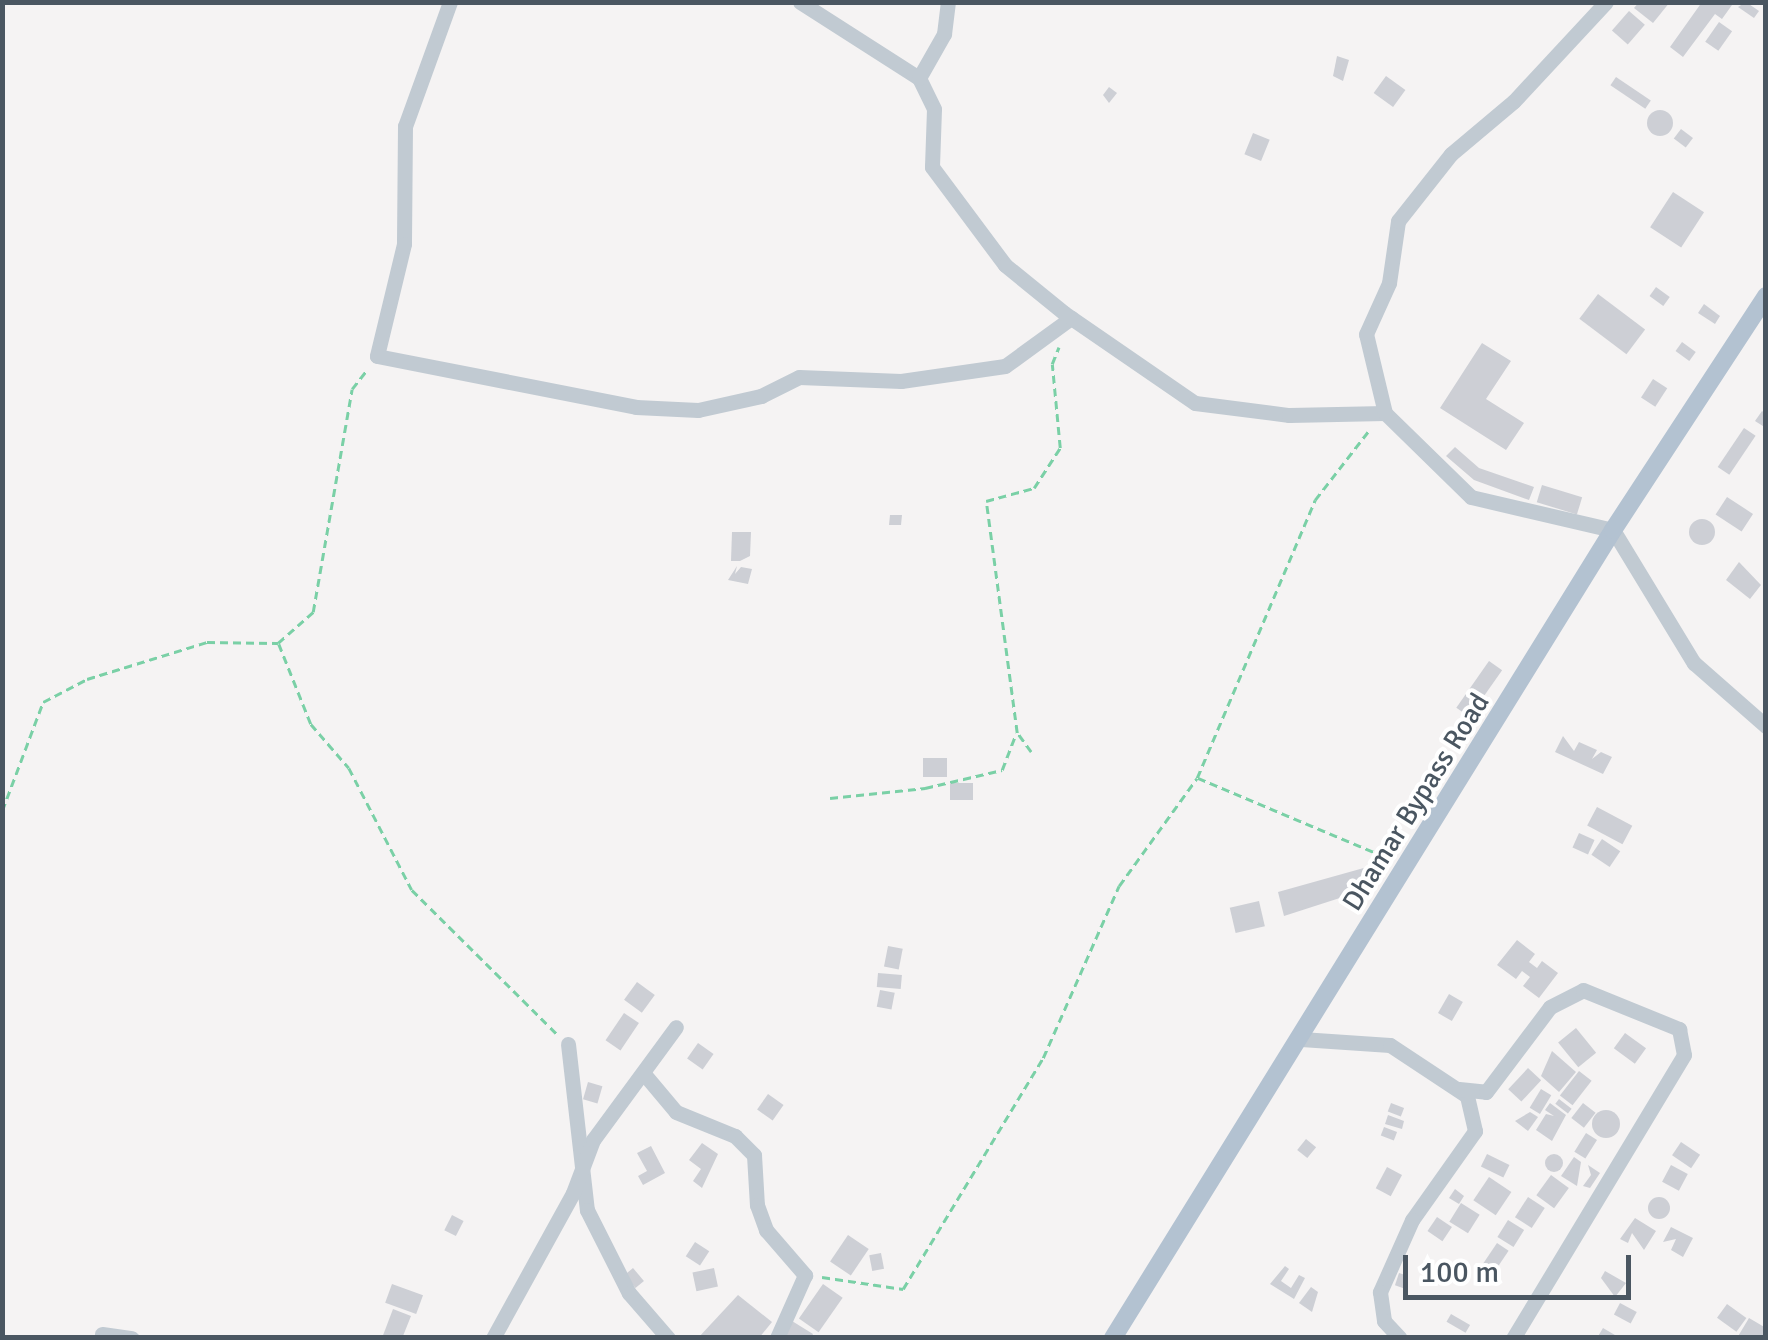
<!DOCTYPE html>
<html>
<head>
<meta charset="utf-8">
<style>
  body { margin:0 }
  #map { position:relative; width:1768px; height:1340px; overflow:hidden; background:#f5f3f3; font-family:Signika,sans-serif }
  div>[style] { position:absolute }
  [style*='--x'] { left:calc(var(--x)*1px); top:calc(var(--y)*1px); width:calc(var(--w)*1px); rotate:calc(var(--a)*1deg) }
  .building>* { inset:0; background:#cdcfd5; transform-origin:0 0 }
  .round { border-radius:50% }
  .path>* { height:2.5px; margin-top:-1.25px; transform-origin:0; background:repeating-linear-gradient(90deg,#7ad0a6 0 8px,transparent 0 13px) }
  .minor>* { height:15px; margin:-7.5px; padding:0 7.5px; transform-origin:7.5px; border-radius:7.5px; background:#c1cad2 }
  .major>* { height:18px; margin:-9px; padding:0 9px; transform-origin:9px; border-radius:9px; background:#b3c2d1 }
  span { translate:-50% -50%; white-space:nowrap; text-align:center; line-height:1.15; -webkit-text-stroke:8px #fff; paint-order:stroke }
  .street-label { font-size:28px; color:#4a5661 }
  .frame { position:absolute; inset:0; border:5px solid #4a5661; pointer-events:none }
  .scale { position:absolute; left:1403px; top:1255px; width:228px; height:45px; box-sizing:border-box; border:5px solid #4a5661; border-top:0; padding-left:12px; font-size:30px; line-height:35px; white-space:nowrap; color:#4a5661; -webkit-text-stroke:8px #fff; paint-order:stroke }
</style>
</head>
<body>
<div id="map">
  <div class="building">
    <div style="clip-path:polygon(1639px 2px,1670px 2px,1653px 23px,1634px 8px)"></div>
    <div style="clip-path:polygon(1702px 2px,1732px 5px,1722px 19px,1715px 14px,1683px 57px,1670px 47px)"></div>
    <div style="clip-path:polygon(1746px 2px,1759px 11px,1754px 18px,1738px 7px)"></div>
    <div style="left:1629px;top:11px;width:21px;height:26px;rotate:41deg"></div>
    <div style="left:1719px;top:22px;width:16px;height:24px;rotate:35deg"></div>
    <div style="clip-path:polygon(1337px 56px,1349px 60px,1343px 81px,1333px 76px)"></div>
    <div style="left:1386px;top:76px;width:24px;height:21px;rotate:36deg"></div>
    <div style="left:1616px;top:77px;width:42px;height:10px;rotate:34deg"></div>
    <div style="clip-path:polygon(1109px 87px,1117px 93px,1109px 103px,1103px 95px)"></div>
    <div class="round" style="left:1647px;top:110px;width:26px;height:26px"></div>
    <div style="left:1681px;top:129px;width:15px;height:12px;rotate:37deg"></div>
    <div style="left:1253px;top:133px;width:18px;height:23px;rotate:22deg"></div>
    <div style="left:1673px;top:192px;width:37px;height:42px;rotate:33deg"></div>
    <div style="left:1656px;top:287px;width:17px;height:11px;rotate:36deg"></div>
    <div style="left:1598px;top:294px;width:59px;height:31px;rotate:37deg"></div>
    <div style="clip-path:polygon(1704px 304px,1720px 316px,1715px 324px,1698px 313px)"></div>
    <div style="left:1682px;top:342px;width:17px;height:11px;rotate:36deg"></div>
    <div style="clip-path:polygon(1482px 343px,1511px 361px,1486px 399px,1524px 423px,1506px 450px,1440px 408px)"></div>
    <div style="left:1653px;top:379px;width:17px;height:22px;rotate:33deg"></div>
    <div style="clip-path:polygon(1762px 411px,1766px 414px,1766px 428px,1755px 421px)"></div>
    <div style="left:1744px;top:428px;width:14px;height:47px;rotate:34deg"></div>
    <div style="clip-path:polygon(1455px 447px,1479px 468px,1534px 487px,1529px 500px,1474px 480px,1446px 456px)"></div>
    <div style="left:1542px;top:485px;width:42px;height:18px;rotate:17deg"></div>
    <div style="left:1727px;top:497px;width:31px;height:21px;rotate:33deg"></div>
    <div style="clip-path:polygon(890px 515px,902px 515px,901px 525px,889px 525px)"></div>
    <div class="round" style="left:1689px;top:519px;width:26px;height:26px"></div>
    <div style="clip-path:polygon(732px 532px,751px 532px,750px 556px,740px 561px,731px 561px)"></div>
    <div style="clip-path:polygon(1739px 562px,1761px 585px,1750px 599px,1726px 580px)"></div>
    <div style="clip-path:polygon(737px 566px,735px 574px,741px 567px,752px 569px,748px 584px,728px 580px)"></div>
    <div style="left:1489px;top:661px;width:16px;height:57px;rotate:35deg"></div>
    <div style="clip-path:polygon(1563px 736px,1574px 751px,1579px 742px,1597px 750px,1592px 759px,1601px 752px,1612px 757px,1603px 774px,1555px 752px)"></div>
    <div style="left:923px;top:758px;width:24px;height:19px"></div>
    <div style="left:950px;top:783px;width:23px;height:17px"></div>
    <div style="left:1597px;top:807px;width:40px;height:21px;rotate:28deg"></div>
    <div style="left:1579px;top:833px;width:17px;height:16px;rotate:24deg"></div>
    <div style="left:1602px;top:839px;width:22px;height:19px;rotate:34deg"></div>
    <div style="clip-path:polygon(1378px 864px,1377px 886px,1284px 916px,1278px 892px)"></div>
    <div style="left:1259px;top:901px;width:26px;height:30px;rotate:77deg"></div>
    <div style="clip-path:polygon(1517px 940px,1535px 954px,1529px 962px,1537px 968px,1542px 961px,1558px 973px,1539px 998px,1523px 986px,1530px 977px,1522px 971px,1516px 979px,1497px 965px)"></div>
    <div style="left:888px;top:946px;width:15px;height:21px;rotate:11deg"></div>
    <div style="left:878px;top:973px;width:24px;height:14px;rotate:5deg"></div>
    <div style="left:637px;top:982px;width:22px;height:22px;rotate:36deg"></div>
    <div style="left:880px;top:990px;width:15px;height:17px;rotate:11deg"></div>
    <div style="left:1449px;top:994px;width:16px;height:22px;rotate:30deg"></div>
    <div style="left:624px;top:1013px;width:18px;height:33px;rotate:34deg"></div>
    <div style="left:1576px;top:1028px;width:32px;height:23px;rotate:51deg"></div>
    <div style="left:1625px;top:1033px;width:26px;height:19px;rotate:36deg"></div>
    <div style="left:698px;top:1043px;width:19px;height:19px;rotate:35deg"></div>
    <div style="clip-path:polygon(1552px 1051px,1576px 1072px,1559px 1092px,1541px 1076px)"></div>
    <div style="left:1528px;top:1068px;width:18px;height:29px;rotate:43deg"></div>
    <div style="left:1579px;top:1071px;width:16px;height:31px;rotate:38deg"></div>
    <div style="left:588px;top:1082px;width:15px;height:18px;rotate:16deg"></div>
    <div style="left:1541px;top:1089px;width:12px;height:22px;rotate:31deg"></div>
    <div style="left:768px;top:1094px;width:19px;height:19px;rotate:35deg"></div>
    <div style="left:1559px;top:1099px;width:16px;height:6px;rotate:38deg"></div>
    <div style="left:1391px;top:1103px;width:14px;height:9px;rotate:21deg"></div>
    <div style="clip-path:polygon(1550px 1103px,1566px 1115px,1552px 1141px,1536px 1130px,1546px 1114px,1554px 1116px,1545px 1110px)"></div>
    <div style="left:1583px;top:1103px;width:16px;height:19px;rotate:38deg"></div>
    <div class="round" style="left:1592px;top:1110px;width:28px;height:28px"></div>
    <div style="clip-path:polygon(1530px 1112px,1538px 1117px,1528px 1131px,1515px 1121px)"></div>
    <div style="clip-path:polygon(1388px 1115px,1404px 1121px,1402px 1129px,1385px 1124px)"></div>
    <div style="left:1384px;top:1127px;width:14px;height:9px;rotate:21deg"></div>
    <div style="left:1586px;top:1133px;width:13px;height:22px;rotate:32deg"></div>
    <div style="left:1306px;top:1139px;width:13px;height:14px;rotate:39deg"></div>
    <div style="left:1681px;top:1142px;width:23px;height:16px;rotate:34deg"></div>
    <div style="clip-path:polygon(702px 1143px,718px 1154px,702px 1188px,693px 1181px,701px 1169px,689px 1160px)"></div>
    <div style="clip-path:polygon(651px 1146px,665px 1173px,643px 1185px,638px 1176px,647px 1171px,637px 1153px)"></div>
    <div class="round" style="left:1545px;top:1154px;width:18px;height:18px"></div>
    <div style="left:1487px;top:1154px;width:25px;height:14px;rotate:26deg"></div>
    <div style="clip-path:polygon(1574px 1157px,1581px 1162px,1577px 1186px,1561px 1176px)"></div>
    <div style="clip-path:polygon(1588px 1165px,1600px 1173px,1590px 1188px,1583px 1186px,1591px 1175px)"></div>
    <div style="left:1671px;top:1165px;width:19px;height:19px;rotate:28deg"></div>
    <div style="left:1387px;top:1167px;width:17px;height:24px;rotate:28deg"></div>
    <div style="left:1551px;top:1175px;width:22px;height:25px;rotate:36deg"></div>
    <div style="left:1489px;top:1177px;width:27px;height:28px;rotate:34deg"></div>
    <div style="clip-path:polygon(1455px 1189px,1464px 1196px,1459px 1204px,1449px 1198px)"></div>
    <div style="left:1528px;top:1197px;width:20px;height:24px;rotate:33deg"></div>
    <div class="round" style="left:1648px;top:1197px;width:22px;height:22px"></div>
    <div style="left:1461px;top:1203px;width:22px;height:22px;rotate:32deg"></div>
    <div style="left:452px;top:1215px;width:13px;height:17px;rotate:27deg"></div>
    <div style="left:1437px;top:1217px;width:18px;height:17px;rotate:34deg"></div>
    <div style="clip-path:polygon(1635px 1218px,1656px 1231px,1644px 1250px,1632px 1233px,1628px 1243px,1620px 1239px)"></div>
    <div style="left:1508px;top:1220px;width:19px;height:20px;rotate:32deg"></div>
    <div style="clip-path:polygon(1671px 1227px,1693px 1238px,1683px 1257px,1671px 1250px,1676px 1239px,1663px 1242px)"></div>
    <div style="left:848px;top:1235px;width:25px;height:32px;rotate:34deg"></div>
    <div style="left:695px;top:1242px;width:17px;height:17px;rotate:33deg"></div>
    <div style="left:1497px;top:1243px;width:14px;height:25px;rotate:34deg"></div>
    <div style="left:881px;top:1253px;width:16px;height:12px;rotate:79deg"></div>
    <div style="clip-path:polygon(1285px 1266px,1289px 1269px,1281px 1281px,1291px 1288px,1299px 1275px,1305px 1278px,1294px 1299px,1270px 1284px)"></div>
    <div style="left:633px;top:1268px;width:17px;height:11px;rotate:50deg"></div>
    <div style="left:714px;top:1268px;width:19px;height:22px;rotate:78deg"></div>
    <div style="clip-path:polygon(1605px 1271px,1626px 1283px,1615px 1297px,1601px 1278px)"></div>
    <div style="left:1399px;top:1273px;width:9px;height:13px;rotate:18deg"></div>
    <div style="left:392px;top:1284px;width:33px;height:20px;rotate:20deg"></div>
    <div style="left:823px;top:1284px;width:24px;height:42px;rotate:35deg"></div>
    <div style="clip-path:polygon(1311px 1287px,1318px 1292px,1312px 1312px,1299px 1303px)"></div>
    <div style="clip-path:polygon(738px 1295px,772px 1322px,759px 1338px,698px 1338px)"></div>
    <div style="left:1620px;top:1303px;width:19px;height:13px;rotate:28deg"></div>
    <div style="left:1727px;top:1304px;width:24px;height:17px;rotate:36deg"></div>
    <div style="clip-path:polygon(393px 1309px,411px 1316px,403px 1336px,382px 1338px)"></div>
    <div style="left:1451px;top:1314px;width:22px;height:9px;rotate:30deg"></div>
    <div style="clip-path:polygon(1749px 1318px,1766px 1328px,1766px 1338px,1737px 1338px)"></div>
    <div style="clip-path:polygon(792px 1321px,813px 1334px,811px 1338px,782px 1335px)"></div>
    <div style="clip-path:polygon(1603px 1328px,1620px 1338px,1597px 1338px)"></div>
  </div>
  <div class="path">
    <div style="--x:279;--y:644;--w:86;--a:68.2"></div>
    <div style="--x:311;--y:724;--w:58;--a:49.2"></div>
    <div style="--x:349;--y:768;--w:137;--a:62.7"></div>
    <div style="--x:412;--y:890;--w:206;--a:44.8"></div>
    <div style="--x:1031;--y:752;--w:24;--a:-126"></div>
    <div style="--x:1017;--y:733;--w:234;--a:-97.6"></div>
    <div style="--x:986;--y:501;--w:50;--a:-15.2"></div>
    <div style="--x:1034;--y:488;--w:48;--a:-57"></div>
    <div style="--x:1060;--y:448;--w:84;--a:-95.4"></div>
    <div style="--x:1052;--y:364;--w:18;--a:-68"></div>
    <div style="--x:1198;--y:778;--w:206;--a:22.8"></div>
    <div style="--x:830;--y:798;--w:96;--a:-6"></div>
    <div style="--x:925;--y:788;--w:79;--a:-13.2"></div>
    <div style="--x:1002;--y:770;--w:39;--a:-69"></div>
    <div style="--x:2;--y:811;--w:116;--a:-69.4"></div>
    <div style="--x:43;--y:702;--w:50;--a:-27.6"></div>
    <div style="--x:87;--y:679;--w:126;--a:-17.1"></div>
    <div style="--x:207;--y:642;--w:71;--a:0.8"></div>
    <div style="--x:278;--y:643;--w:47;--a:-41.5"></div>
    <div style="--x:313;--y:612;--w:226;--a:-80.1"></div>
    <div style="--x:352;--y:389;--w:24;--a:-52"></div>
    <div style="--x:822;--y:1277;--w:82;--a:8.4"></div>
    <div style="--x:903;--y:1289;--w:270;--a:-58.8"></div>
    <div style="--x:1043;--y:1058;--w:188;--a:-66.2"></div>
    <div style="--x:1119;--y:886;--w:133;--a:-54.2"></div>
    <div style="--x:1197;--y:778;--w:302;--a:-67"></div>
    <div style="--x:1315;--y:500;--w:90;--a:-52.2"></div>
  </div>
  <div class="minor">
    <div style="--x:450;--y:2;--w:132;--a:109.9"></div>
    <div style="--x:405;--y:126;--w:118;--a:90.5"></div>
    <div style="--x:404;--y:244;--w:115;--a:103.6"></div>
    <div style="--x:377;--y:356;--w:264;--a:11.1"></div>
    <div style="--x:636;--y:407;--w:62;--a:2.8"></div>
    <div style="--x:698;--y:410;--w:65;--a:-12.5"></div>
    <div style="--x:761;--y:396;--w:42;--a:-26.6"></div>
    <div style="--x:799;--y:377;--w:102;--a:2.2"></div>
    <div style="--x:901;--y:381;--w:105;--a:-8.2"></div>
    <div style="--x:1005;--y:366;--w:82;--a:-36"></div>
    <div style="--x:800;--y:2;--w:141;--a:32.6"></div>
    <div style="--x:919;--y:78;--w:34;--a:64"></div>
    <div style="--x:934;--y:109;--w:58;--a:92"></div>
    <div style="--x:932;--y:167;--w:122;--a:53.3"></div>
    <div style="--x:1005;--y:265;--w:76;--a:39.1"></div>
    <div style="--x:1064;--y:313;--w:159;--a:34.5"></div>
    <div style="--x:1195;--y:403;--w:95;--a:7.3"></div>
    <div style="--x:1289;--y:415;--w:96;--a:-1.2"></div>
    <div style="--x:1385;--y:413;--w:120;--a:44.3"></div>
    <div style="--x:1471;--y:497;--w:146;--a:13.1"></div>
    <div style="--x:1613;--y:530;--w:156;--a:58.7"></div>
    <div style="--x:1694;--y:663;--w:96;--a:41.2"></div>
    <div style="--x:919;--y:78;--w:51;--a:-60.4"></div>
    <div style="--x:944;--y:34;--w:32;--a:-83"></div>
    <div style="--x:1385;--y:413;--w:81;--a:-103.5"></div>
    <div style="--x:1366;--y:334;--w:56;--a:-65.7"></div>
    <div style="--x:1389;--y:283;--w:63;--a:-81.7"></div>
    <div style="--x:1398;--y:221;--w:85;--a:-51.7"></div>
    <div style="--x:1451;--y:154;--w:82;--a:-40.1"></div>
    <div style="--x:1514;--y:101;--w:135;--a:-47.1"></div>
    <div style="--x:1301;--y:1039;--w:89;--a:3.9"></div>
    <div style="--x:1390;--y:1045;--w:92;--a:33.5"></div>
    <div style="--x:1467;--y:1096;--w:36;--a:77"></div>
    <div style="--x:1475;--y:1131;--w:109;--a:125.3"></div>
    <div style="--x:1412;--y:1220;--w:79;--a:114"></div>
    <div style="--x:1380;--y:1292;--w:29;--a:82"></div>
    <div style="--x:1384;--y:1321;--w:23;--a:47"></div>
    <div style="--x:568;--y:1044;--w:167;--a:83.5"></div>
    <div style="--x:587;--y:1210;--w:93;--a:63.2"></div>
    <div style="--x:629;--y:1293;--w:60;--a:49.1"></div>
    <div style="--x:645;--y:1075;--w:48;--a:50"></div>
    <div style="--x:676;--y:1112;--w:64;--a:22.1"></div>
    <div style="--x:735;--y:1136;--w:27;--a:45"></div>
    <div style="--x:754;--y:1155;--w:50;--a:86.6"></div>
    <div style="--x:757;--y:1205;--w:27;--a:70"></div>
    <div style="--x:766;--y:1230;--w:60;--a:49.1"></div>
    <div style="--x:805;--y:1275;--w:69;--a:114"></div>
    <div style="--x:1459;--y:1089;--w:27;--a:6"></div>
    <div style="--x:1486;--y:1092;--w:106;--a:-53"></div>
    <div style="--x:1550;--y:1007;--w:37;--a:-27"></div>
    <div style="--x:1583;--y:990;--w:104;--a:22.1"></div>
    <div style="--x:1679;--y:1029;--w:26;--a:79"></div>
    <div style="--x:1684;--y:1055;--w:331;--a:121.1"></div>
    <div style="--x:102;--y:1334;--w:30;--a:8"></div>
    <div style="--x:493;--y:1338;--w:166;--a:-61.1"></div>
    <div style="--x:573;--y:1193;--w:57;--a:-69.3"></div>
    <div style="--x:593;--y:1140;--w:140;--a:-53.7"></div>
  </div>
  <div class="major">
    <div style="--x:1113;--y:1338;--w:950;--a:-58.25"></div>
    <div style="--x:1613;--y:530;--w:280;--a:-56.8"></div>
  </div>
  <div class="street-label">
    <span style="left:1416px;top:802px;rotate:-58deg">Dhamar Bypass Road</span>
  </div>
  <div class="frame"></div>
  <div class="scale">100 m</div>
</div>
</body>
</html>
